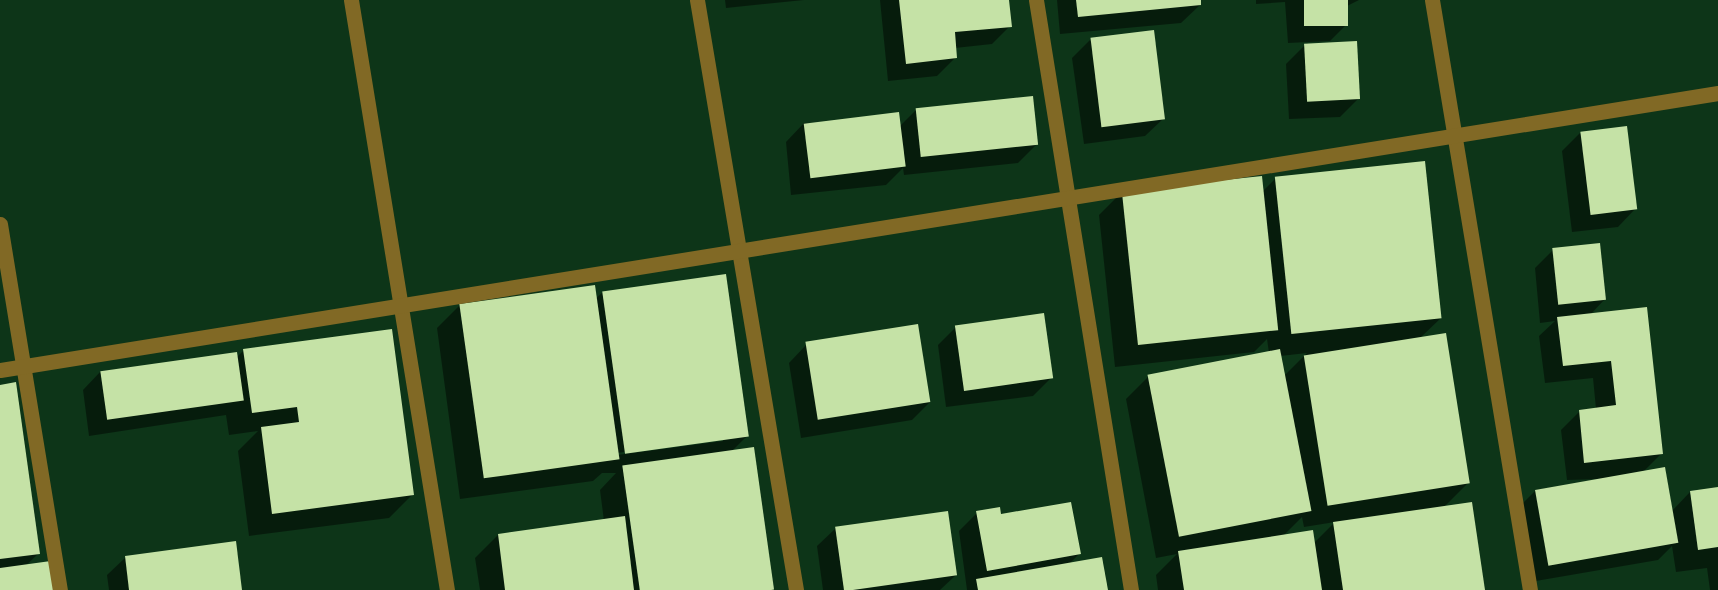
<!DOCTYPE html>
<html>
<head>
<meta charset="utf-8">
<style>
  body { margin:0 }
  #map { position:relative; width:1718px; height:590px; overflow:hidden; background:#0d3518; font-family:Manrope,sans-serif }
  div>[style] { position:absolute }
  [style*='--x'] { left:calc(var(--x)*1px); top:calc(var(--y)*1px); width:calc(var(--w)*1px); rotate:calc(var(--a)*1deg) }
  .shadow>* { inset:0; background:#0007 }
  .building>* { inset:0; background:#c5e2a6; transform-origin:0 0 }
  .street>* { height:15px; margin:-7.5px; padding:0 7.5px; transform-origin:7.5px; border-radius:7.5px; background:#816925 }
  span { translate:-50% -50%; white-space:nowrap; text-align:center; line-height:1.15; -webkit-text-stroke:6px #0d3518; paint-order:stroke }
</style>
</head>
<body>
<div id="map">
  <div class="shadow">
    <div style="clip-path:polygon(725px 0,804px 0,726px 8px)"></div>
    <div style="clip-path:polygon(880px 0,1007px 0,1010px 26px,992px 44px,955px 48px,956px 57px,937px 76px,888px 81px)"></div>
    <div style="clip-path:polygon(1057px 0,1199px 0,1200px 5px,1181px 23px,1060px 34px)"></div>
    <div style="clip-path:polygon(1256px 0,1359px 0,1347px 6px,1348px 23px,1330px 41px,1288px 43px,1285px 2px,1256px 4px)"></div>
    <div style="clip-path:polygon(1090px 40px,1164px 118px,1145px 136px,1084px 144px,1072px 58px)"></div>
    <div style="clip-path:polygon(1307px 43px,1359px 98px,1340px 117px,1289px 119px,1286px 64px)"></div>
    <div style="clip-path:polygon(917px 109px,1037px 144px,1018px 163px,904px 175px,903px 168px,886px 185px,791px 195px,786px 142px,804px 123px,899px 127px)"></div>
    <div style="clip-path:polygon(1580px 133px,1636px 208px,1618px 227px,1572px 232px,1562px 151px)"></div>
    <div style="clip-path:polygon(evenodd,1276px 178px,1441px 318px,1420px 338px,1468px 483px,1443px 508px,1483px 590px,1158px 590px,1156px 575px,1177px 554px,1156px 558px,1126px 399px,1149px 376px,1269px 353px,1267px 339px,1254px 352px,1115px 367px,1099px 215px,1122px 192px,1262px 192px,1276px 178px,1307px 353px,1284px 376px,1280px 356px,1307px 353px,1276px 178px,1302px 517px,1304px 527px,1335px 522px,1313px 544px,1283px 536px,1302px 517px)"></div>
    <div style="clip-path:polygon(1553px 250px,1604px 300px,1590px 315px,1662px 453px,1643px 472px,1671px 512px,1690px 492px,1718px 488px,1718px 590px,1710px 590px,1707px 568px,1676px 572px,1672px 546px,1658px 560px,1530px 582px,1518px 508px,1536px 490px,1600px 479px,1567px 480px,1561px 430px,1579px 412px,1596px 409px,1593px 378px,1545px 383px,1539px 336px,1555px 321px,1540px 323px,1535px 268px)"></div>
    <div style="clip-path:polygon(evenodd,603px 292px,747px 436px,731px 452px,772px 590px,480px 590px,475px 558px,498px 535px,604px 521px,600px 490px,616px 473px,602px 473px,593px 481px,460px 499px,437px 328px,460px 305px,595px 299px,603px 292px,723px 438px,723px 441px,617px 455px,617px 453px,723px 438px)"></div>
    <div style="clip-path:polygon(956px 327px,1051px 378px,1033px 396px,946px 407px,938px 345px)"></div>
    <div style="clip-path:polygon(807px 344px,930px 402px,912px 420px,801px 438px,789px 363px)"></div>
    <div style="clip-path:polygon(244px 350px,413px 494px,389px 518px,249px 536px,238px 451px,258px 431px,229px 435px,226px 415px,89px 436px,83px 390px,101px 371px,237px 357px)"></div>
    <div style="clip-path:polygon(0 386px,38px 554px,0 590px)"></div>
    <div style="clip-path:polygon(977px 513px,1000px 516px,1079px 554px,1068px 565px,1107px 590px,967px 590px,959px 531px)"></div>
    <div style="clip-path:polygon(836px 528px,956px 575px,940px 590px,823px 590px,817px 546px)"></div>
    <div style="clip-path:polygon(126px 557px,241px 590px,109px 590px,107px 575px)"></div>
  </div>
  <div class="building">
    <div style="clip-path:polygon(899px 0,1009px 0,1012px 27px,955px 32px,957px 58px,906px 64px)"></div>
    <div style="clip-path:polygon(1076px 0,1201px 0,1201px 5px,1078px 17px)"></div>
    <div style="left:1304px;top:0;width:44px;height:26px"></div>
    <div style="left:1154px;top:30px;width:90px;height:64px;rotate:83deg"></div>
    <div style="left:1357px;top:41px;width:58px;height:53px;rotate:87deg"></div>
    <div style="left:1033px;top:96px;width:49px;height:118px;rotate:84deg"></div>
    <div style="left:899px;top:112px;width:55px;height:96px;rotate:83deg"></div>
    <div style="left:1627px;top:126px;width:84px;height:47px;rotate:83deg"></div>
    <div style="left:1425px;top:161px;width:158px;height:151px;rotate:84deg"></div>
    <div style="left:1262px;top:176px;width:155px;height:141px;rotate:84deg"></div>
    <div style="left:1600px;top:243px;width:57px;height:48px;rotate:84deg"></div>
    <div style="left:726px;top:274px;width:164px;height:125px;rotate:82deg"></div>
    <div style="left:595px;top:285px;width:176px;height:137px;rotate:82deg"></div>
    <div style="clip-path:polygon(1647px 307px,1663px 454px,1584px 463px,1579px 410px,1616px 405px,1611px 361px,1563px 366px,1557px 317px)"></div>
    <div style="left:1044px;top:313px;width:66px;height:90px;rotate:82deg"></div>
    <div style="left:918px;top:324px;width:79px;height:114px;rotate:81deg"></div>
    <div style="clip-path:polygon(392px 329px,414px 495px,272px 514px,261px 427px,299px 422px,297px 407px,252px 413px,243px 349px)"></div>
    <div style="left:1446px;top:333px;width:152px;height:144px;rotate:81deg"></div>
    <div style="left:1280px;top:349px;width:165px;height:135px;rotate:79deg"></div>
    <div style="left:237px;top:352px;width:49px;height:138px;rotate:82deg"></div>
    <div style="clip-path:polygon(16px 382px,40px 554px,0 559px,0 385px)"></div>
    <div style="left:754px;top:447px;width:144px;height:133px;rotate:82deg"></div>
    <div style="left:1665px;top:467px;width:77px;height:132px;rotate:80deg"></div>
    <div style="clip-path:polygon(1718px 487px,1718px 547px,1698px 550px,1690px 491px)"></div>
    <div style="clip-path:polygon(1071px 502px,1081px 554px,987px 571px,976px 511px,1000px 507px,1001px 514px)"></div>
    <div style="clip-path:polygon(1472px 502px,1485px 590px,1343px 590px,1333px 522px)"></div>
    <div style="left:948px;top:511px;width:65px;height:114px;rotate:82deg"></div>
    <div style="clip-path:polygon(625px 516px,634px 590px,505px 590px,498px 534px)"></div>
    <div style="clip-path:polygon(1313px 530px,1322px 590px,1184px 590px,1178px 551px)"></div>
    <div style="clip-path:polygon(236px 541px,242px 590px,129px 590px,125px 556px)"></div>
    <div style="clip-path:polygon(1102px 557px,1108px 590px,978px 590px,976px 579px)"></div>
    <div style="clip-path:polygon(58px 560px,62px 590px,0 590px,0 568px)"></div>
  </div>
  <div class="street">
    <div style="--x:351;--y:0;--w:598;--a:80.76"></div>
    <div style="--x:697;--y:0;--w:598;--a:80.47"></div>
    <div style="--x:1036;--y:0;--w:598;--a:80.85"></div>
    <div style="--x:1432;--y:0;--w:598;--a:80.57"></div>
    <div style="--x:0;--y:224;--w:371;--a:80.7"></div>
    <div style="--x:0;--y:370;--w:1740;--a:-9.16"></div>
  </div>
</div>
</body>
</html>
